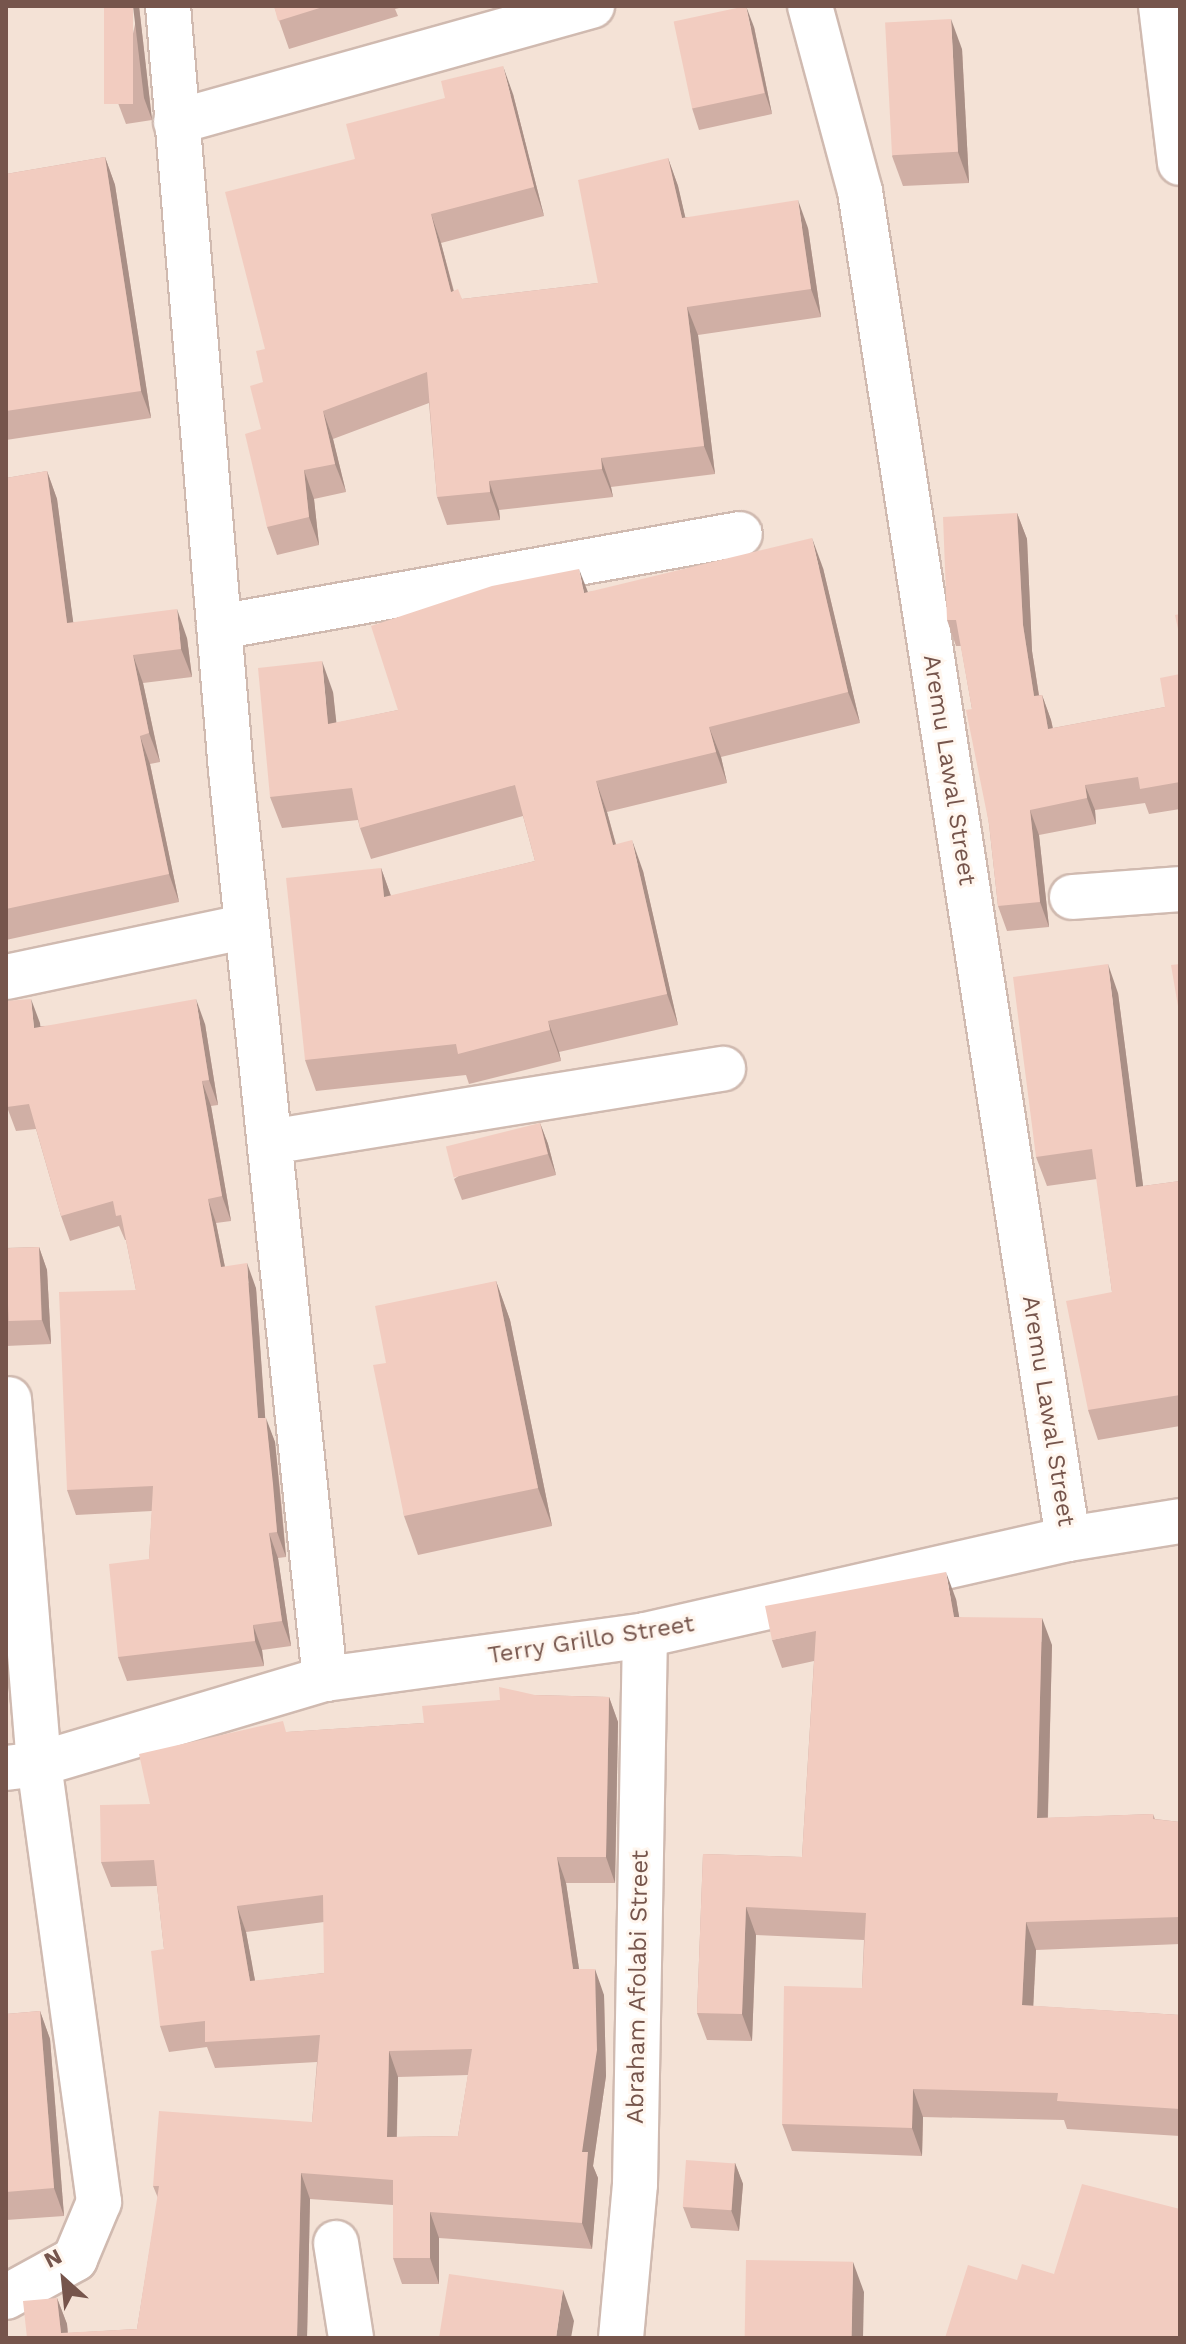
<!DOCTYPE html>
<html>
<head>
<meta charset="utf-8">
<style>
  body { margin:0 }
  #map { position:relative; width:1186px; height:2344px; overflow:hidden; background:#fcf1e8; font-family:"Work Sans",sans-serif }
  div>[style] { position:absolute }
  [style*='--x'] { left:calc(var(--x)*1px); top:calc(var(--y)*1px); width:calc(var(--w)*1px); rotate:calc(var(--a)*1deg) }
  .residential>* { inset:0; background:#f4e2d6; transform-origin:0 0 }
  .roads { filter:drop-shadow(2px 0 #d0bab0) drop-shadow(-2px 0 #d0bab0) drop-shadow(0 2px #d0bab0) drop-shadow(0 -2px #d0bab0) }
  .minor>* { height:44px; margin:-22px; padding:0 22px; transform-origin:22px; border-radius:22px; background:#fff }
  .wall>* { inset:0; background:#d0afa5 }
  .shaded-wall>* { inset:0; background:#a98f86 }
  .building>* { inset:0; background:#f2ccc0; transform-origin:0 0 }
  span { translate:-50% -50%; white-space:nowrap; text-align:center; line-height:1.15; -webkit-text-stroke:6px #fff6ee; paint-order:stroke }
  .street-label { font-size:24px; color:#76554c }
  .frame { position:absolute; inset:0; border:8px solid #76554c; pointer-events:none }
  .north { position:absolute; left:24px; top:2240px; width:80px; height:80px; -webkit-text-stroke:6px #fff6ee; paint-order:stroke; rotate:333deg; font-size:22px; font-weight:700; line-height:32px; text-align:center; color:#76554c }
  .north::after { content:''; display:block; margin:auto; width:28px; height:36px; background:#76554c; clip-path:polygon(50% 0,100% 100%,50% 72%,0 100%) }
</style>
</head>
<body>
<div id="map">
  <div class="residential">
    <div style="left:6px;top:6px;width:1174px;height:2332px"></div>
  </div>
  <div class="roads">
    <div class="minor">
      <div style="--x:168;--y:6;--w:767;--a:85.29"></div>
      <div style="--x:231;--y:770;--w:914;--a:84.1"></div>
      <div style="--x:810;--y:6;--w:192;--a:74.9"></div>
      <div style="--x:860;--y:191;--w:1364;--a:81.23"></div>
      <div style="--x:1161;--y:6;--w:158;--a:83.1"></div>
      <div style="--x:176;--y:122;--w:432;--a:-15.6"></div>
      <div style="--x:219;--y:627;--w:529;--a:-10.12"></div>
      <div style="--x:1072;--y:897;--w:108;--a:-4.2"></div>
      <div style="--x:6;--y:977;--w:246;--a:-11.9"></div>
      <div style="--x:270;--y:1142;--w:459;--a:-9.2"></div>
      <div style="--x:6;--y:1768;--w:33;--a:-7"></div>
      <div style="--x:39;--y:1764;--w:298;--a:-16.6"></div>
      <div style="--x:325;--y:1679;--w:323;--a:-7.8"></div>
      <div style="--x:645;--y:1635;--w:434;--a:-12.8"></div>
      <div style="--x:1068;--y:1539;--w:113;--a:-9.1"></div>
      <div style="--x:336;--y:2243;--w:96;--a:81"></div>
      <div style="--x:6;--y:2297;--w:79;--a:-28.8"></div>
      <div style="--x:75;--y:2259;--w:62;--a:-67.2"></div>
      <div style="--x:99;--y:2202;--w:442;--a:-97.8"></div>
      <div style="--x:39;--y:1764;--w:366;--a:-94.7"></div>
      <div style="--x:621;--y:2338;--w:155;--a:-84.8"></div>
      <div style="--x:635;--y:2184;--w:549;--a:-88.96"></div>
    </div>
  </div>
  <div class="wall">
    <div style="clip-path:polygon(139px 6px,152px 120px,126px 124px,118px 103px)"></div>
    <div style="clip-path:polygon(274px 6px,407px 6px,395px 9px,398px 16px,289px 49px)"></div>
    <div style="clip-path:polygon(754px 27px,772px 114px,699px 130px,692px 108px)"></div>
    <div style="clip-path:polygon(962px 49px,969px 183px,903px 186px,892px 156px)"></div>
    <div style="clip-path:polygon(513px 94px,544px 216px,441px 243px,454px 291px,462px 299px,598px 283px,668px 158px,678px 186px,685px 217px,808px 228px,821px 317px,698px 335px,715px 474px,611px 487px,613px 497px,499px 510px,500px 520px,447px 525px,437px 497px,429px 403px,333px 439px,346px 492px,314px 499px,319px 545px,277px 555px,267px 527px,261px 429px,265px 349px,355px 159px)"></div>
    <div style="clip-path:polygon(105px 157px,115px 185px,151px 418px,6px 440px,6px 174px)"></div>
    <div style="clip-path:polygon(47px 471px,57px 499px,73px 622px,187px 638px,192px 677px,143px 683px,160px 762px,150px 764px,179px 902px,6px 940px,6px 478px)"></div>
    <div style="clip-path:polygon(1017px 513px,1027px 539px,1032px 651px,1039px 695px,1042px 695px,1051px 720px,1053px 728px,1165px 707px,1180px 674px,1180px 809px,1149px 814px,1145px 803px,1095px 810px,1096px 824px,1039px 835px,1049px 927px,1007px 931px,998px 906px,989px 824px,972px 709px,961px 646px,956px 646px,947px 620px)"></div>
    <div style="clip-path:polygon(823px 568px,860px 723px,721px 757px,727px 783px,607px 812px,616px 844px,643px 871px,678px 1025px,559px 1052px,561px 1061px,469px 1084px,466px 1075px,316px 1091px,305px 1060px,381px 868px,391px 896px,535px 861px,523px 816px,371px 859px,360px 828px,358px 820px,282px 828px,270px 797px,333px 692px,336px 723px,398px 710px,588px 592px)"></div>
    <div style="clip-path:polygon(1118px 993px,1143px 1186px,1180px 1181px,1180px 1426px,1098px 1440px,1088px 1410px,1112px 1292px,1097px 1179px,1047px 1186px,1036px 1157px)"></div>
    <div style="clip-path:polygon(40px 1023px,40px 1026px,205px 1024px,218px 1105px,211px 1106px,231px 1221px,216px 1223px,225px 1267px,256px 1288px,265px 1418px,275px 1442px,282px 1509px,286px 1557px,278px 1558px,291px 1646px,262px 1650px,264px 1666px,127px 1681px,118px 1657px,149px 1559px,152px 1511px,76px 1515px,67px 1490px,136px 1290px,126px 1240px,125px 1240px,119px 1226px,70px 1241px,61px 1216px,36px 1129px,16px 1131px,7px 1107px)"></div>
    <div style="clip-path:polygon(540px 1123px,548px 1144px,556px 1175px,462px 1200px,454px 1179px)"></div>
    <div style="clip-path:polygon(39px 1247px,47px 1270px,51px 1344px,6px 1346px,6px 1248px)"></div>
    <div style="clip-path:polygon(496px 1281px,510px 1320px,552px 1526px,418px 1555px,404px 1516px,386px 1363px)"></div>
    <div style="clip-path:polygon(956px 1599px,959px 1617px,1052px 1645px,1048px 1818px,1153px 1814px,1155px 1819px,1180px 1822px,1180px 1944px,1036px 1950px,1033px 2006px,1180px 2015px,1180px 2136px,1067px 2129px,1064px 2120px,923px 2117px,922px 2156px,792px 2151px,782px 2124px,862px 1988px,864px 1940px,756px 1935px,752px 2041px,707px 2040px,697px 2013px,703px 1854px,802px 1857px,814px 1661px,782px 1668px,772px 1640px)"></div>
    <div style="clip-path:polygon(evenodd,535px 1695px,609px 1697px,618px 1722px,615px 1883px,566px 1883px,579px 1969px,604px 1995px,606px 2076px,593px 2166px,598px 2178px,592px 2249px,439px 2238px,439px 2284px,402px 2284px,393px 2258px,393px 2205px,310px 2199px,307px 2338px,27px 2338px,57px 2298px,67px 2324px,68px 2333px,137px 2329px,158px 2198px,153px 2186px,312px 2122px,317px 2062px,215px 2068px,207px 2047px,169px 2052px,160px 2026px,164px 1949px,157px 1886px,111px 1887px,101px 1862px,150px 1804px,287px 1732px,424px 1723px,500px 1700px,535px 1695px,324px 1922px,324px 1973px,255px 1981px,246px 1932px,324px 1922px,535px 1695px,468px 2075px,458px 2136px,397px 2137px,398px 2077px,468px 2075px)"></div>
    <div style="clip-path:polygon(40px 2011px,50px 2039px,64px 2216px,6px 2220px,6px 2014px)"></div>
    <div style="clip-path:polygon(735px 2163px,743px 2184px,739px 2231px,691px 2228px,683px 2207px)"></div>
  </div>
  <div class="shaded-wall">
    <div style="clip-path:polygon(133px 6px,139px 6px,152px 120px,144px 98px)"></div>
    <div style="clip-path:polygon(746px 6px,754px 27px,772px 114px,765px 93px)"></div>
    <div style="clip-path:polygon(951px 19px,962px 49px,969px 183px,958px 152px)"></div>
    <div style="clip-path:polygon(503px 66px,513px 94px,544px 216px,534px 187px)"></div>
    <div style="clip-path:polygon(105px 157px,115px 185px,151px 418px,141px 391px)"></div>
    <div style="clip-path:polygon(668px 158px,678px 186px,692px 246px,682px 218px)"></div>
    <div style="clip-path:polygon(798px 200px,808px 228px,821px 317px,811px 289px)"></div>
    <div style="clip-path:polygon(431px 214px,441px 243px,461px 320px,451px 292px)"></div>
    <div style="clip-path:polygon(687px 307px,698px 335px,715px 474px,704px 446px)"></div>
    <div style="clip-path:polygon(323px 411px,333px 439px,346px 492px,335px 464px)"></div>
    <div style="clip-path:polygon(601px 458px,611px 487px,613px 497px,602px 469px)"></div>
    <div style="clip-path:polygon(304px 470px,314px 499px,319px 545px,309px 517px)"></div>
    <div style="clip-path:polygon(47px 471px,57px 499px,77px 651px,67px 623px)"></div>
    <div style="clip-path:polygon(489px 481px,499px 510px,500px 520px,490px 492px)"></div>
    <div style="clip-path:polygon(1017px 513px,1027px 539px,1032px 651px,1043px 722px,1034px 696px,1023px 625px)"></div>
    <div style="clip-path:polygon(812px 538px,823px 568px,860px 723px,848px 692px)"></div>
    <div style="clip-path:polygon(579px 569px,591px 600px,584px 593px)"></div>
    <div style="clip-path:polygon(177px 609px,187px 638px,192px 677px,181px 649px)"></div>
    <div style="clip-path:polygon(133px 655px,143px 683px,160px 762px,149px 733px)"></div>
    <div style="clip-path:polygon(322px 661px,333px 692px,340px 755px,328px 724px)"></div>
    <div style="clip-path:polygon(1042px 695px,1051px 720px,1058px 755px,1048px 729px)"></div>
    <div style="clip-path:polygon(709px 727px,721px 757px,727px 783px,716px 752px)"></div>
    <div style="clip-path:polygon(140px 736px,150px 764px,179px 902px,169px 874px)"></div>
    <div style="clip-path:polygon(596px 781px,607px 812px,624px 875px,613px 845px)"></div>
    <div style="clip-path:polygon(1085px 785px,1095px 810px,1096px 824px,1087px 798px)"></div>
    <div style="clip-path:polygon(1030px 810px,1039px 835px,1049px 927px,1040px 902px)"></div>
    <div style="clip-path:polygon(632px 840px,643px 871px,678px 1025px,667px 994px)"></div>
    <div style="clip-path:polygon(381px 868px,392px 899px,384px 897px)"></div>
    <div style="clip-path:polygon(1108px 964px,1118px 993px,1147px 1216px,1136px 1187px)"></div>
    <div style="clip-path:polygon(31px 999px,40px 1023px,43px 1052px,34px 1028px)"></div>
    <div style="clip-path:polygon(196px 999px,205px 1024px,218px 1105px,209px 1080px)"></div>
    <div style="clip-path:polygon(548px 1021px,559px 1052px,561px 1061px,550px 1030px)"></div>
    <div style="clip-path:polygon(202px 1081px,211px 1106px,231px 1221px,222px 1196px)"></div>
    <div style="clip-path:polygon(540px 1123px,548px 1144px,556px 1175px,548px 1154px)"></div>
    <div style="clip-path:polygon(208px 1199px,216px 1223px,230px 1292px,221px 1267px)"></div>
    <div style="clip-path:polygon(39px 1247px,47px 1270px,51px 1344px,42px 1320px)"></div>
    <div style="clip-path:polygon(247px 1263px,256px 1288px,267px 1443px,258px 1418px)"></div>
    <div style="clip-path:polygon(496px 1281px,510px 1320px,552px 1526px,538px 1488px)"></div>
    <div style="clip-path:polygon(266px 1418px,275px 1442px,286px 1557px,277px 1532px)"></div>
    <div style="clip-path:polygon(269px 1533px,278px 1558px,291px 1646px,282px 1621px)"></div>
    <div style="clip-path:polygon(946px 1572px,956px 1599px,964px 1644px,954px 1617px)"></div>
    <div style="clip-path:polygon(1042px 1618px,1052px 1645px,1047px 1845px,1037px 1818px)"></div>
    <div style="clip-path:polygon(253px 1625px,262px 1650px,264px 1666px,255px 1641px)"></div>
    <div style="clip-path:polygon(609px 1697px,618px 1722px,615px 1883px,606px 1857px)"></div>
    <div style="clip-path:polygon(557px 1857px,566px 1883px,583px 1995px,573px 1969px)"></div>
    <div style="clip-path:polygon(237px 1906px,246px 1932px,260px 2007px,250px 1981px)"></div>
    <div style="clip-path:polygon(746px 1907px,756px 1935px,752px 2041px,742px 2014px)"></div>
    <div style="clip-path:polygon(1026px 1922px,1036px 1950px,1032px 2033px,1022px 2005px)"></div>
    <div style="clip-path:polygon(595px 1969px,604px 1995px,606px 2076px,593px 2166px,598px 2178px,592px 2249px,582px 2223px,582px 2152px)"></div>
    <div style="clip-path:polygon(40px 2011px,50px 2039px,64px 2216px,54px 2188px)"></div>
    <div style="clip-path:polygon(389px 2051px,398px 2077px,396px 2163px,387px 2137px)"></div>
    <div style="clip-path:polygon(913px 2089px,923px 2117px,922px 2156px,912px 2128px)"></div>
    <div style="clip-path:polygon(735px 2163px,743px 2184px,739px 2231px,731px 2210px)"></div>
    <div style="clip-path:polygon(301px 2173px,310px 2199px,307px 2338px,297px 2338px)"></div>
    <div style="clip-path:polygon(430px 2212px,439px 2238px,439px 2284px,430px 2258px)"></div>
    <div style="clip-path:polygon(853px 2262px,864px 2292px,863px 2338px,851px 2338px)"></div>
    <div style="clip-path:polygon(563px 2290px,574px 2321px,571px 2338px,556px 2338px)"></div>
    <div style="clip-path:polygon(57px 2298px,67px 2324px,68px 2338px,61px 2333px)"></div>
  </div>
  <div class="building">
    <div style="left:104px;top:6px;width:29px;height:98px"></div>
    <div style="clip-path:polygon(274px 6px,326px 6px,278px 21px)"></div>
    <div style="left:746px;top:6px;width:89px;height:74px;rotate:78deg"></div>
    <div style="left:951px;top:19px;width:133px;height:66px;rotate:87deg"></div>
    <div style="clip-path:polygon(503px 66px,534px 187px,431px 214px,451px 292px,458px 289px,462px 299px,598px 283px,578px 180px,668px 158px,682px 218px,798px 200px,811px 289px,687px 307px,704px 446px,601px 458px,602px 469px,489px 481px,490px 492px,437px 497px,427px 372px,323px 411px,335px 464px,304px 470px,309px 517px,267px 527px,245px 434px,261px 429px,250px 386px,263px 382px,256px 351px,265px 349px,225px 192px,355px 159px,346px 124px,445px 98px,441px 81px)"></div>
    <div style="clip-path:polygon(105px 157px,141px 391px,6px 411px,6px 174px)"></div>
    <div style="clip-path:polygon(47px 471px,67px 623px,177px 609px,181px 649px,133px 655px,149px 733px,140px 736px,169px 874px,6px 909px,6px 478px)"></div>
    <div style="clip-path:polygon(1017px 513px,1023px 625px,1034px 696px,1042px 695px,1048px 729px,1165px 707px,1160px 678px,1180px 674px,1180px 782px,1140px 789px,1138px 777px,1085px 785px,1087px 798px,1030px 810px,1040px 902px,998px 906px,989px 824px,966px 710px,972px 709px,956px 620px,947px 620px,943px 517px)"></div>
    <div style="clip-path:polygon(812px 538px,848px 692px,709px 727px,716px 752px,596px 781px,613px 845px,632px 840px,667px 994px,548px 1021px,550px 1030px,458px 1054px,456px 1044px,305px 1060px,286px 878px,381px 868px,384px 897px,535px 861px,515px 785px,360px 828px,352px 788px,270px 797px,258px 668px,322px 661px,328px 724px,398px 710px,371px 626px,492px 586px,579px 569px,584px 593px)"></div>
    <div style="clip-path:polygon(1180px 614px,1180px 638px,1175px 615px)"></div>
    <div style="clip-path:polygon(1108px 964px,1136px 1187px,1180px 1181px,1180px 1395px,1088px 1410px,1066px 1301px,1112px 1292px,1092px 1149px,1036px 1157px,1013px 977px)"></div>
    <div style="clip-path:polygon(1180px 964px,1180px 1018px,1171px 965px)"></div>
    <div style="clip-path:polygon(31px 999px,34px 1028px,196px 999px,209px 1080px,202px 1081px,222px 1196px,208px 1199px,221px 1267px,247px 1263px,258px 1418px,266px 1418px,273px 1484px,277px 1532px,269px 1533px,282px 1621px,253px 1625px,255px 1641px,118px 1657px,109px 1564px,149px 1559px,153px 1486px,67px 1490px,59px 1292px,136px 1290px,121px 1215px,116px 1216px,113px 1201px,61px 1216px,29px 1104px,7px 1107px,6px 1001px)"></div>
    <div style="left:540px;top:1123px;width:32px;height:97px;rotate:76deg"></div>
    <div style="left:39px;top:1247px;width:73px;height:33px;rotate:88deg"></div>
    <div style="clip-path:polygon(496px 1281px,538px 1488px,404px 1516px,373px 1365px,386px 1363px,375px 1306px)"></div>
    <div style="clip-path:polygon(946px 1572px,954px 1617px,1042px 1618px,1037px 1818px,1153px 1814px,1153px 1819px,1180px 1822px,1180px 1917px,1026px 1922px,1022px 2005px,1180px 2015px,1180px 2109px,1057px 2101px,1058px 2093px,913px 2089px,912px 2128px,782px 2124px,784px 1986px,862px 1988px,866px 1913px,746px 1907px,742px 2014px,697px 2013px,703px 1854px,802px 1857px,816px 1631px,772px 1640px,765px 1606px)"></div>
    <div style="clip-path:polygon(evenodd,499px 1687px,535px 1695px,609px 1697px,606px 1857px,557px 1857px,573px 1969px,595px 1969px,597px 2050px,582px 2152px,588px 2152px,582px 2223px,430px 2212px,430px 2258px,393px 2258px,393px 2180px,301px 2173px,297px 2338px,27px 2338px,23px 2301px,57px 2298px,61px 2333px,137px 2329px,159px 2186px,153px 2186px,159px 2111px,312px 2122px,320px 2035px,205px 2042px,205px 2021px,160px 2026px,151px 1951px,164px 1949px,154px 1860px,101px 1862px,100px 1805px,150px 1804px,139px 1754px,283px 1721px,286px 1732px,424px 1723px,422px 1706px,500px 1700px,499px 1687px,323px 1895px,324px 1973px,250px 1981px,237px 1906px,323px 1895px,499px 1687px,472px 2049px,458px 2136px,387px 2137px,389px 2051px,472px 2049px)"></div>
    <div style="clip-path:polygon(40px 2011px,54px 2188px,6px 2192px,6px 2014px)"></div>
    <div style="left:686px;top:2160px;width:49px;height:47px;rotate:4deg"></div>
    <div style="clip-path:polygon(1082px 2184px,1180px 2209px,1180px 2338px,945px 2338px,968px 2265px,1017px 2280px,1022px 2264px,1054px 2274px)"></div>
    <div style="left:746px;top:2260px;width:107px;height:78px;rotate:1deg"></div>
    <div style="clip-path:polygon(449px 2274px,563px 2290px,556px 2338px,439px 2338px)"></div>
    <div style="clip-path:polygon(677px 2336px,706px 2338px,677px 2338px)"></div>
  </div>
  <div class="street-label">
    <span style="left:949px;top:770px;rotate:81deg">Aremu Lawal Street</span>
    <span style="left:1048px;top:1411px;rotate:81deg">Aremu Lawal Street</span>
    <span style="left:591px;top:1640px;rotate:-9deg">Terry Grillo Street</span>
    <span style="left:638px;top:1987px;rotate:-89deg">Abraham Afolabi Street</span>
  </div>
  <div class="frame"></div>
  <div class="north">N</div>
</div>
</body>
</html>
